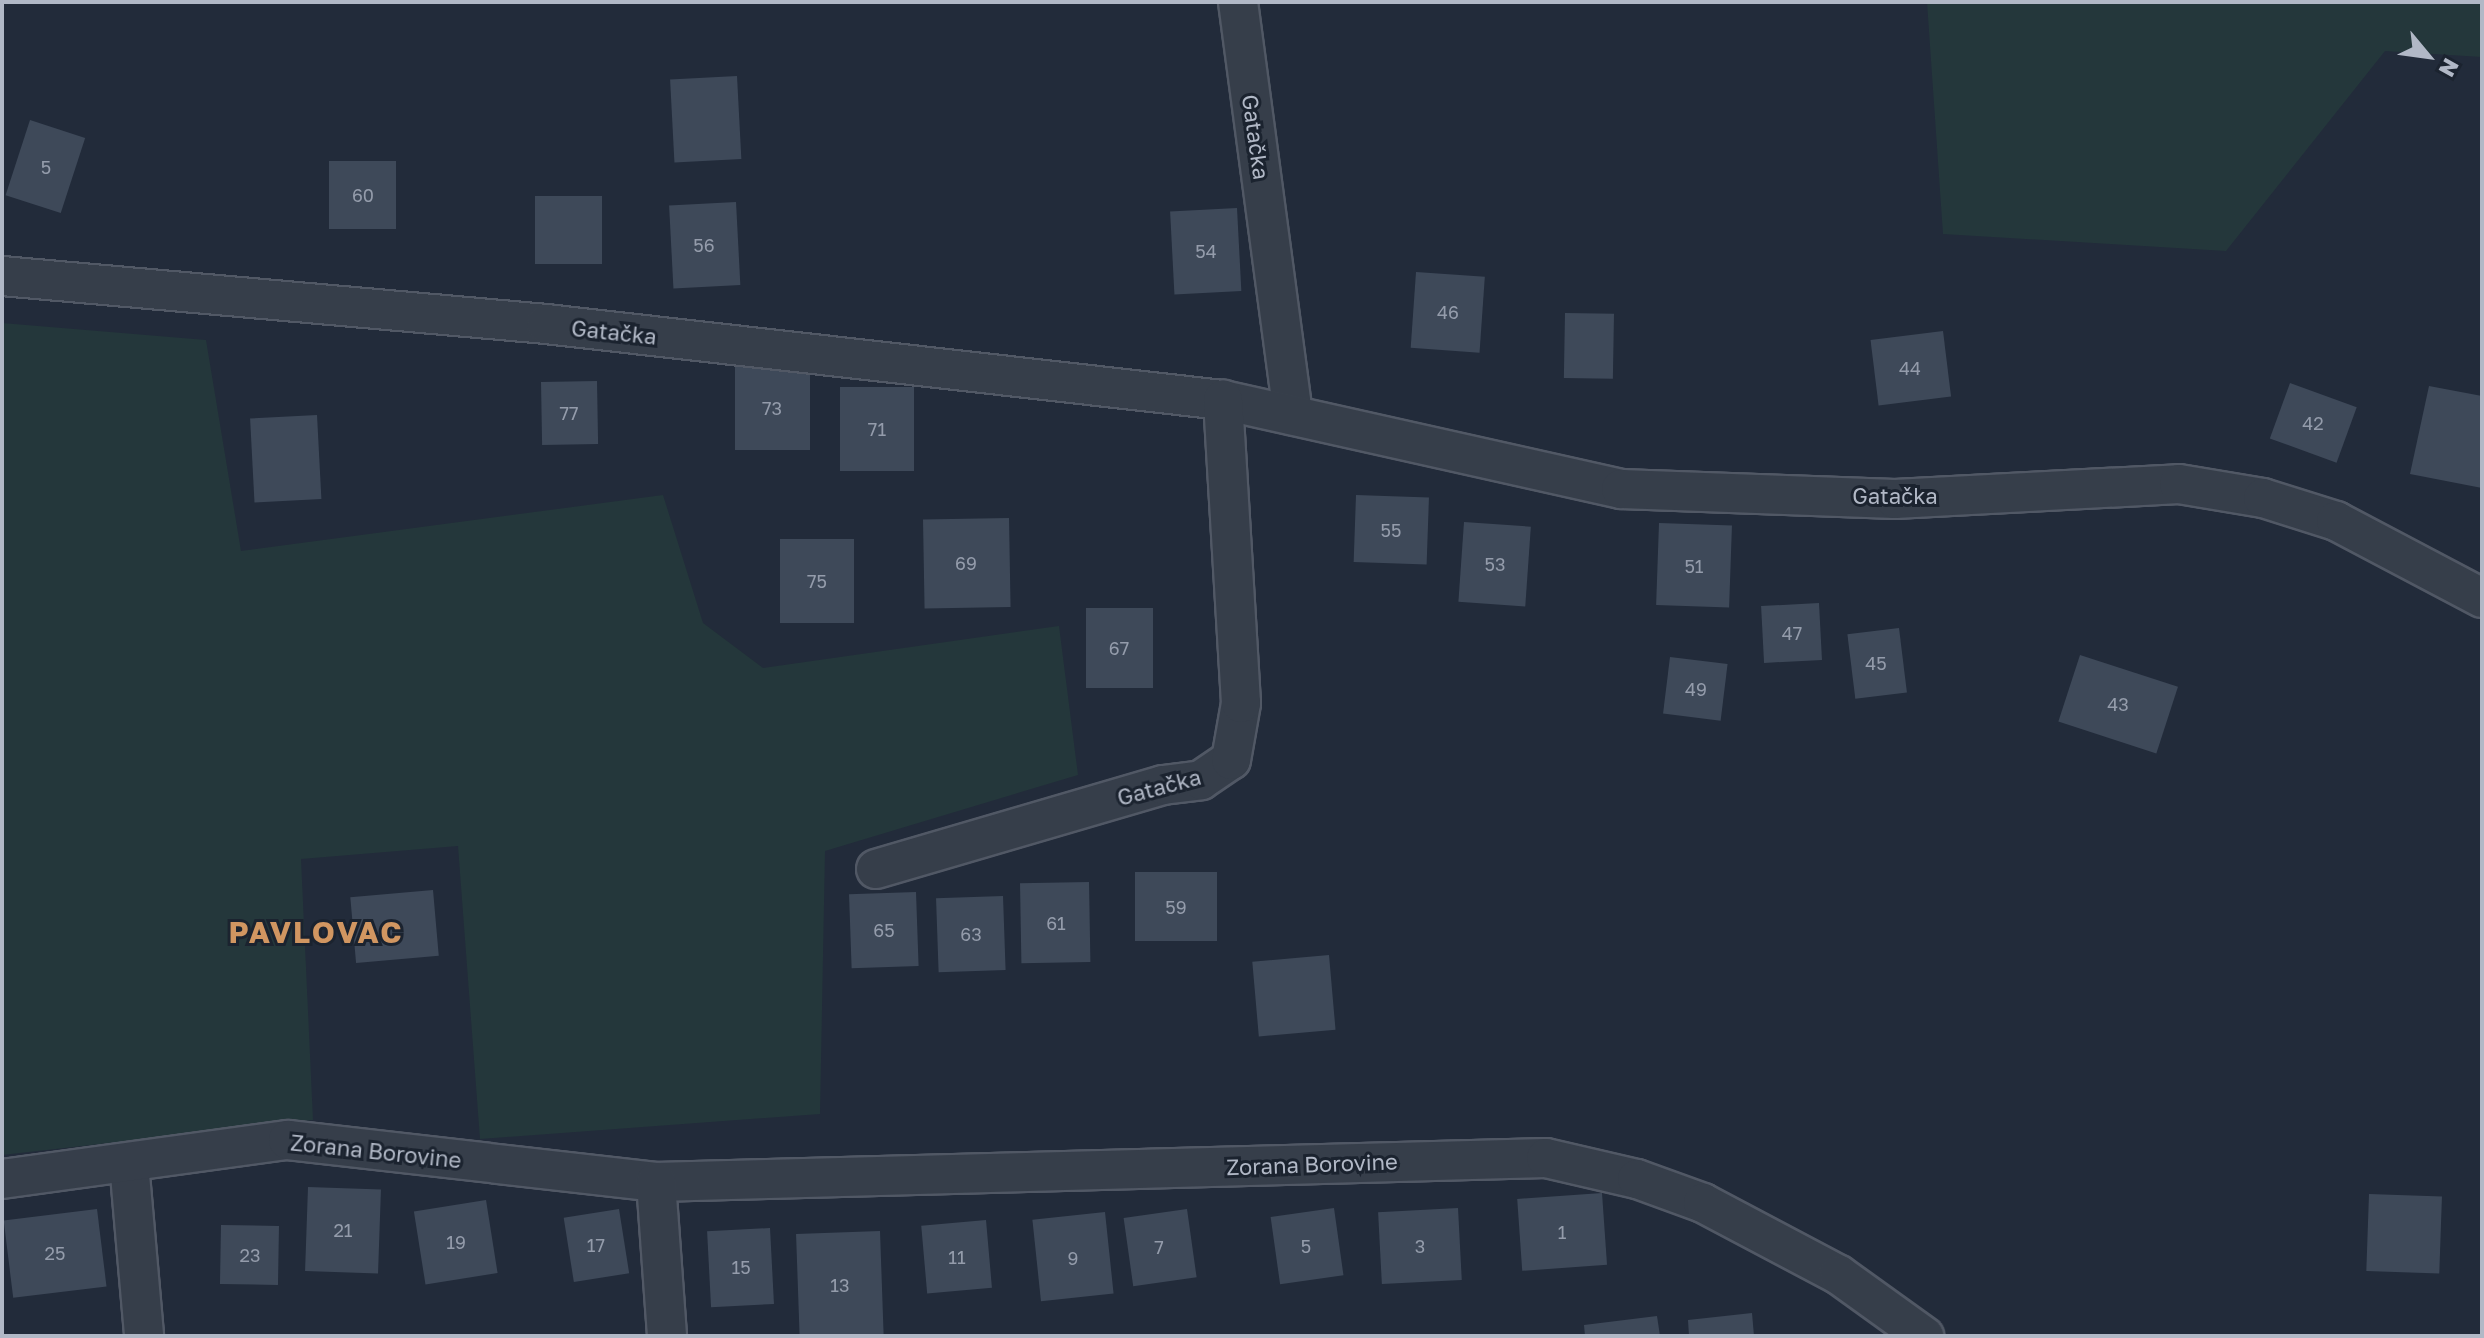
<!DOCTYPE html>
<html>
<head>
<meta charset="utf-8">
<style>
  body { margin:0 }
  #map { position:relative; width:2484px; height:1338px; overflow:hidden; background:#222b3a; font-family:"Golos Text",sans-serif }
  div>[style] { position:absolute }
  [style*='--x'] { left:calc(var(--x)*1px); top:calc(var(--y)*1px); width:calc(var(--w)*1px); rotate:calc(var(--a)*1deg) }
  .green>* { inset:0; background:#24373b }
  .building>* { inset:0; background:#3e4959; transform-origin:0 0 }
  .roads { filter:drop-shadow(2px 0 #515865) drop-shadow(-2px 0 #515865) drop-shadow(0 2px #515865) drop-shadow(0 -2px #515865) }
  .minor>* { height:38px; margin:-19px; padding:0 19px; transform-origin:19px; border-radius:19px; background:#363e4a }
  span { translate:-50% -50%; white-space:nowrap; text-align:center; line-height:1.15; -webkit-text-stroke:6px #1b232f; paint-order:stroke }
  .number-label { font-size:18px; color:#949cab }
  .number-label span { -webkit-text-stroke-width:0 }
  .street-label { font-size:22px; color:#b1b8c6 }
  .district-label { font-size:30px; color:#d19661; font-weight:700; letter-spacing:2px }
  .frame { position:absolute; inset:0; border:4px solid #b1b8c6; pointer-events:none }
  .north { position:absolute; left:2388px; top:16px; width:80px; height:80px; -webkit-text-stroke:6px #1b232f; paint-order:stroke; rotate:119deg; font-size:22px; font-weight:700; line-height:32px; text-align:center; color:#b1b8c6 }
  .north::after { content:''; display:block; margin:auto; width:28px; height:36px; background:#b1b8c6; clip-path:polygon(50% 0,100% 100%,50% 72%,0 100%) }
</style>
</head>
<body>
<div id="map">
  <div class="green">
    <div style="clip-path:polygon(1927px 2px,2482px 2px,2482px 57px,2385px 51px,2226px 251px,1943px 234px)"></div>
    <div style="clip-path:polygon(2px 323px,206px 340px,241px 551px,663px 495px,703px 623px,763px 668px,1059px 626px,1078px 775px,825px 851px,820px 1114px,480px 1139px,458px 846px,301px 859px,313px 1120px,2px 1155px)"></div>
  </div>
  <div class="building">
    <div style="left:737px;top:76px;width:83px;height:67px;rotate:87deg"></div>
    <div style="left:30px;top:120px;width:58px;height:79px;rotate:18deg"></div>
    <div style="left:396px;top:161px;width:68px;height:67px;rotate:90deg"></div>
    <div style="left:602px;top:196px;width:68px;height:67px;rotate:90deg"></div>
    <div style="left:736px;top:202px;width:83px;height:67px;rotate:87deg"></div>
    <div style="left:1237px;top:208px;width:83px;height:67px;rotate:87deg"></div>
    <div style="left:1416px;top:272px;width:69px;height:76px;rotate:4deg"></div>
    <div style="left:1565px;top:313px;width:49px;height:65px;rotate:1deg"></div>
    <div style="left:1943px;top:331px;width:66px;height:73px;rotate:83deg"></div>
    <div style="left:735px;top:366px;width:75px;height:84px"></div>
    <div style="left:597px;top:381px;width:63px;height:56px;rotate:89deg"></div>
    <div style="left:2290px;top:383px;width:71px;height:59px;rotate:20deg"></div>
    <div style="clip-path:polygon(2429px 386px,2482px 396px,2482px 488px,2410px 474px)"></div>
    <div style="left:914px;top:387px;width:84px;height:74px;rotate:90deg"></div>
    <div style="left:317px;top:415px;width:84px;height:67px;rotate:87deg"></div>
    <div style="left:1356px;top:495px;width:73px;height:67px;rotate:2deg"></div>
    <div style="left:1009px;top:518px;width:89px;height:86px;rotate:89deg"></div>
    <div style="left:1464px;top:522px;width:67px;height:80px;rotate:4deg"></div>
    <div style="left:1659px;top:523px;width:73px;height:82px;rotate:2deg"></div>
    <div style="left:780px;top:539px;width:74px;height:84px"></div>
    <div style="left:1819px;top:603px;width:57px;height:58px;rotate:87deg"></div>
    <div style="left:1086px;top:608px;width:67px;height:80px"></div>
    <div style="left:1899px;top:628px;width:65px;height:52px;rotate:83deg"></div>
    <div style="left:2080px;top:655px;width:103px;height:70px;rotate:18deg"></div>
    <div style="left:1670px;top:657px;width:58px;height:57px;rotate:7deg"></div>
    <div style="left:1217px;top:872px;width:69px;height:82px;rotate:90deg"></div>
    <div style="left:1089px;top:882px;width:80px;height:69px;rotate:89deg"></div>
    <div style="left:433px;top:890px;width:66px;height:83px;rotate:85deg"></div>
    <div style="left:916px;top:892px;width:74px;height:67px;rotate:88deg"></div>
    <div style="left:1003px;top:896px;width:74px;height:67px;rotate:88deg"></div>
    <div style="left:1329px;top:955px;width:75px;height:77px;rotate:85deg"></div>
    <div style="left:308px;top:1187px;width:73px;height:84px;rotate:2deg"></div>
    <div style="left:1602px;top:1193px;width:72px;height:85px;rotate:86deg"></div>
    <div style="left:2369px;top:1194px;width:73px;height:77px;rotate:2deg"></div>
    <div style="left:486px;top:1200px;width:74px;height:73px;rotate:81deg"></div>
    <div style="left:1334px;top:1208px;width:68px;height:64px;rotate:82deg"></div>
    <div style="left:1458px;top:1208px;width:72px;height:80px;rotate:87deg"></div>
    <div style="left:97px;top:1209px;width:78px;height:94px;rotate:83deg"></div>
    <div style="left:619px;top:1209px;width:65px;height:56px;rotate:81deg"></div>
    <div style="left:1187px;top:1209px;width:69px;height:64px;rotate:82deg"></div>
    <div style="left:1105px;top:1212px;width:82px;height:73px;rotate:84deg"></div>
    <div style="left:986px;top:1220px;width:68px;height:65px;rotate:85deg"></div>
    <div style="left:221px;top:1225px;width:58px;height:59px;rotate:1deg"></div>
    <div style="left:770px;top:1228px;width:76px;height:63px;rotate:87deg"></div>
    <div style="left:880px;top:1231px;width:105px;height:84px;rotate:88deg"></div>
    <div style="clip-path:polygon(1752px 1313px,1754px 1336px,1689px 1336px,1688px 1320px)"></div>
    <div style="clip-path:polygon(1657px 1316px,1660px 1336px,1585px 1336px,1584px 1325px)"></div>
  </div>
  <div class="roads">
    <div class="minor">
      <div style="--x:1238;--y:2;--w:417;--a:82.4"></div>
      <div style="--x:2;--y:276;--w:546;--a:5.04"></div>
      <div style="--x:546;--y:324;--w:681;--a:6.41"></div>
      <div style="--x:1223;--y:400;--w:408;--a:12.6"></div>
      <div style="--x:1621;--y:489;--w:274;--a:2.1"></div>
      <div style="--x:1895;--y:499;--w:284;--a:-3"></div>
      <div style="--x:2179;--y:484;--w:85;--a:9.5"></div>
      <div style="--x:2263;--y:498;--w:77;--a:17.5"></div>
      <div style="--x:2336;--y:521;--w:165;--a:27.8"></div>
      <div style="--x:876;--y:869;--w:299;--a:-16.3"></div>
      <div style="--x:1163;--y:785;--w:38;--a:-7"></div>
      <div style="--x:1201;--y:780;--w:36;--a:-34"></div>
      <div style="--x:1231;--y:760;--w:58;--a:-80"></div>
      <div style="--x:1241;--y:703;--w:304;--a:-93.4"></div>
      <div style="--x:129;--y:1163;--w:174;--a:85"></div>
      <div style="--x:2;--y:1179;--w:289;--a:-7.8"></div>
      <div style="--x:288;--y:1140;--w:370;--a:6.5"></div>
      <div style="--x:656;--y:1182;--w:890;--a:-1.54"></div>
      <div style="--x:1546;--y:1158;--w:93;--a:13"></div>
      <div style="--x:1637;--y:1179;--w:70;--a:20"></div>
      <div style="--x:1703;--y:1203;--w:154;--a:27.9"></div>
      <div style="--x:1839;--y:1275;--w:105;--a:35.7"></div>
      <div style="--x:656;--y:1182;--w:154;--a:85.9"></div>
    </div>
  </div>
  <div class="number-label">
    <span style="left:46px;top:167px">5</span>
    <span style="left:363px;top:195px">60</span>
    <span style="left:704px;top:245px">56</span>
    <span style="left:1206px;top:251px">54</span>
    <span style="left:1448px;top:312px">46</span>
    <span style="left:1910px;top:368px">44</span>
    <span style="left:772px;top:408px">73</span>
    <span style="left:569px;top:413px">77</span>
    <span style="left:2313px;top:423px">42</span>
    <span style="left:877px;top:429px">71</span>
    <span style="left:1391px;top:530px">55</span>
    <span style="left:966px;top:563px">69</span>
    <span style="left:1495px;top:564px">53</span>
    <span style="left:1694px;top:566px">51</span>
    <span style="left:817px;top:581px">75</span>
    <span style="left:1792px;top:633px">47</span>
    <span style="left:1119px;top:648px">67</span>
    <span style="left:1876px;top:663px">45</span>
    <span style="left:1696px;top:689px">49</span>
    <span style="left:2118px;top:704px">43</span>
    <span style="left:1176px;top:907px">59</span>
    <span style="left:1056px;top:923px">61</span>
    <span style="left:884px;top:930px">65</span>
    <span style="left:971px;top:934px">63</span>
    <span style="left:343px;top:1230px">21</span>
    <span style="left:1562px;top:1232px">1</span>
    <span style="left:456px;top:1242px">19</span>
    <span style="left:596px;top:1245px">17</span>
    <span style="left:1306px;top:1246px">5</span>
    <span style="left:1420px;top:1246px">3</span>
    <span style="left:1159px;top:1247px">7</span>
    <span style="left:55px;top:1253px">25</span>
    <span style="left:250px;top:1255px">23</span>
    <span style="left:957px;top:1257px">11</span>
    <span style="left:1073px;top:1258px">9</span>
    <span style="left:741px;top:1267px">15</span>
    <span style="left:840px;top:1285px">13</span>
  </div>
  <div class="street-label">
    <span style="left:1256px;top:137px;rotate:82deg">Gatačka</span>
    <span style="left:614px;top:332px;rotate:6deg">Gatačka</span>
    <span style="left:1895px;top:496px">Gatačka</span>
    <span style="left:1159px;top:787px;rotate:-15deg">Gatačka</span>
    <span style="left:376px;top:1151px;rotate:6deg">Zorana Borovine</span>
    <span style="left:1312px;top:1164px;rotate:-2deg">Zorana Borovine</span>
  </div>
  <div class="district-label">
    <span style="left:316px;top:932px">PAVLOVAC</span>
  </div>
  <div class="frame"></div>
  <div class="north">N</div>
</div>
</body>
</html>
